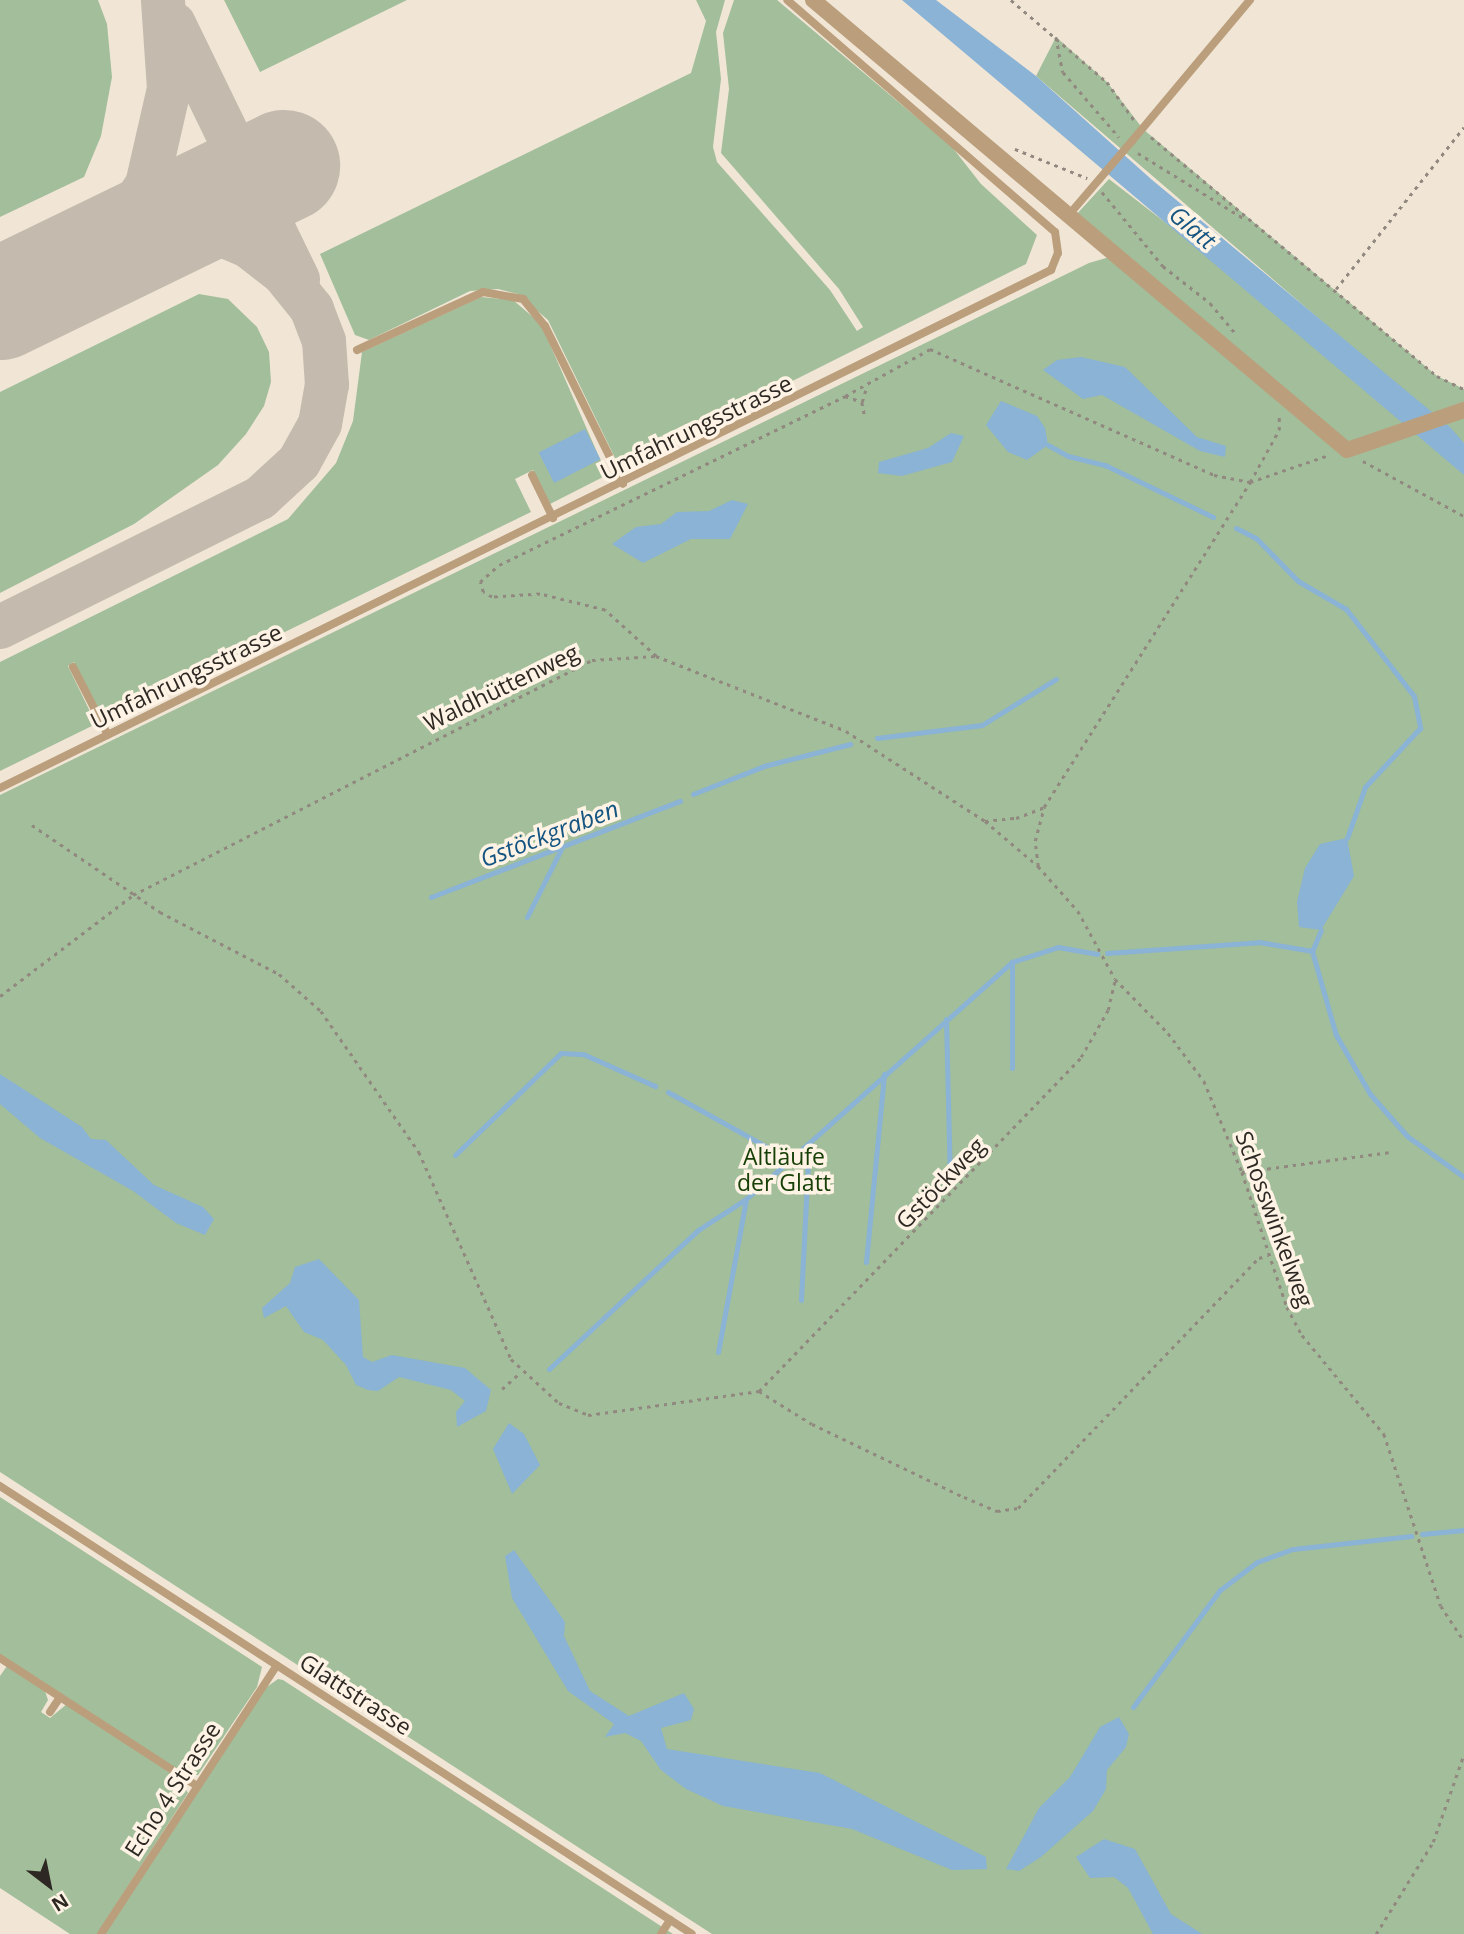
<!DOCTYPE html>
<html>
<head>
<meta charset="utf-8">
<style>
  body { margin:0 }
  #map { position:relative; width:1464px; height:1934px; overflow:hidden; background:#f1e6d6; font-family:"Open Sans",sans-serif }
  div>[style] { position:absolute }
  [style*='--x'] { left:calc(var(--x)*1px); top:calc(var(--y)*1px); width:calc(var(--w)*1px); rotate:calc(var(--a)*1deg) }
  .green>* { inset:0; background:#a2be9a }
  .water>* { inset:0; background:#8ab3d5; transform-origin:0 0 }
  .stream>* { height:5px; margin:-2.5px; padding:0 2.5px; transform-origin:2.5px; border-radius:2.5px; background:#8ab3d5 }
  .taxiway>* { height:44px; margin:-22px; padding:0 22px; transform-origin:22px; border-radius:22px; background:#c4bbae }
  .runway>* { height:112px; margin:-56px; padding:0 56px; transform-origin:56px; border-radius:56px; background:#c4bbae }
  .path>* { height:2.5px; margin-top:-1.25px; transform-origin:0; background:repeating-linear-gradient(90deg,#91897f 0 3.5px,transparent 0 8.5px) }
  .service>* { height:8px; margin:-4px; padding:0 4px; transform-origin:4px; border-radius:4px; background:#bb9f7d }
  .minor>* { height:16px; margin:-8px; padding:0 8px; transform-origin:8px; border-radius:8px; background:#bb9f7d }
  .service-bridge>* { height:8px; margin:-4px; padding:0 4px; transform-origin:4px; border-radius:4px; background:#bb9f7d }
  span { translate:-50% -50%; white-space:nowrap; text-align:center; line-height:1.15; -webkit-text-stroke:7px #fef3e4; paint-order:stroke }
  .street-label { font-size:23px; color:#2d2823 }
  .park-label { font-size:23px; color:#164007 }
  .water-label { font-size:24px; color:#155582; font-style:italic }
  .north { position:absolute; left:14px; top:1850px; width:70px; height:70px; -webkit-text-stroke:5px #fef3e4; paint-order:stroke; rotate:148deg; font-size:19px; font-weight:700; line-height:28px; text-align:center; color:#2d2823 }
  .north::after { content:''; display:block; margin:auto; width:24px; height:32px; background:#2d2823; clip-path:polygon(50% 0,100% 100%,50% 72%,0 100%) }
</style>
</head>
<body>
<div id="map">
  <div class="green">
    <div style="clip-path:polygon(0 0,98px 0,107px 24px,112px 77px,101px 136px,84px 177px,0 217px)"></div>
    <div style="clip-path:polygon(224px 0,407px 0,260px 72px)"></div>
    <div style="clip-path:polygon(696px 0,725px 0,716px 32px,721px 79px,713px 147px,717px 162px,830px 290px,857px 331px,863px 327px,839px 289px,721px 153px,729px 89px,723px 33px,734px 0,777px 0,952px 147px,981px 184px,1037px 235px,1026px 264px,631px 462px,615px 458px,548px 320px,518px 294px,498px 289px,470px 291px,369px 340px,355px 335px,320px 254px,691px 73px,706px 21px)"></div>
    <div style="clip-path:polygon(1056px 37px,1107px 82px,1143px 129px,1437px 376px,1464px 389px,1464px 443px,1036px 76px)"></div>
    <div style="clip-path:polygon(1109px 179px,1464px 453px,1464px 1934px,712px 1934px,0 1472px,0 795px,1089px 263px,1113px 256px,1075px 216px)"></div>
    <div style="clip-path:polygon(199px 294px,228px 299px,257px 327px,269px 352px,271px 382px,264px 406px,246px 434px,218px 465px,134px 524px,0 593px,0 392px)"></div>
    <div style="clip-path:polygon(481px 297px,513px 300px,541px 324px,607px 475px,550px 504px,533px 470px,515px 479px,531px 512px,104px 720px,74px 662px,68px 666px,96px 724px,0 771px,0 662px,288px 519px,336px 463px,353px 421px,362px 352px)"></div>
    <div style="clip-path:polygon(0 1497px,262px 1667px,257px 1687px,198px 1775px,186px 1775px,0 1654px)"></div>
    <div style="clip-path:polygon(7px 1666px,45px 1691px,48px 1700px,41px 1712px,50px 1718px,67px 1704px,179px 1778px,188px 1793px,97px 1934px,70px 1934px,0 1888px,0 1676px)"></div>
    <div style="clip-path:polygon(278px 1679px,283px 1680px,673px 1934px,104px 1934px,264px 1689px)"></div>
  </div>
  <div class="water">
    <div style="clip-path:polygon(902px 0,936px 0,1036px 76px,1151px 179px,1450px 427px,1464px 443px,1464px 475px)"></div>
    <div style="clip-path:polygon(1081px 357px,1125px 367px,1197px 437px,1226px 446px,1225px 457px,1200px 451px,1102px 395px,1083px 399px,1043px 370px,1057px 360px)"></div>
    <div style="clip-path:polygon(1001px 401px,1037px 416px,1045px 428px,1048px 445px,1027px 460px,1008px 452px,986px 425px)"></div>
    <div style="left:585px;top:429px;width:34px;height:52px;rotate:63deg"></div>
    <div style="clip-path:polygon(951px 433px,964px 436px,952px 462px,902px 476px,878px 473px,879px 462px,928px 448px)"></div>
    <div style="clip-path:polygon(732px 500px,748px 504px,730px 539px,691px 539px,643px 563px,612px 544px,636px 527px,661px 524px,677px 512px,709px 511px)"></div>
    <div style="clip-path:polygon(1347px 838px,1354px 876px,1321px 930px,1299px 927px,1297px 902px,1305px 868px,1320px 844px)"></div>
    <div style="clip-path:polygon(0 1074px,82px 1127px,91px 1139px,106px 1140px,154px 1185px,203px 1207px,214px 1219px,205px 1235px,176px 1223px,133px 1191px,40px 1138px,0 1104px)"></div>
    <div style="clip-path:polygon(319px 1259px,359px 1300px,363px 1357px,372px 1362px,392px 1355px,465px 1368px,491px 1390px,486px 1411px,457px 1427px,456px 1412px,465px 1401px,451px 1390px,399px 1377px,378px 1391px,368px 1390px,356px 1385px,346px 1365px,323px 1340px,304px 1332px,286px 1306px,264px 1318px,262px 1308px,290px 1283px,295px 1267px)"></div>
    <div style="clip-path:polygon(509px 1423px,524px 1434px,540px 1465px,512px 1494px,493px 1449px)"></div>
    <div style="clip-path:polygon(514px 1550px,565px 1622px,564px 1636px,590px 1691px,629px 1716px,684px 1693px,694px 1709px,691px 1720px,661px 1728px,667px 1749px,820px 1773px,986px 1857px,987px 1869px,952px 1870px,852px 1829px,723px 1806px,686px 1789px,661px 1770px,641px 1741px,625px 1733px,605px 1737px,614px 1724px,568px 1691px,512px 1598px,505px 1556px)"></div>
    <div style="clip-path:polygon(1119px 1717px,1129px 1734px,1126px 1747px,1107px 1770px,1106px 1789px,1093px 1811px,1041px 1857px,1019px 1871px,1006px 1869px,1039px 1808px,1070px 1777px,1100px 1727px)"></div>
    <div style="clip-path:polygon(1104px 1839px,1135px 1849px,1171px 1914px,1202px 1934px,1153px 1934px,1128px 1888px,1114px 1877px,1090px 1878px,1076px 1857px)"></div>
  </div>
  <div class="stream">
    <div style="--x:1048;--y:445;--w:23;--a:29"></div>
    <div style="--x:1068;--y:456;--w:38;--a:14"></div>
    <div style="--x:1105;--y:465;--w:120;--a:25.7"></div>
    <div style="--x:1236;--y:528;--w:22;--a:27"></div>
    <div style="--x:1256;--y:538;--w:60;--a:45.7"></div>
    <div style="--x:1298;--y:581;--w:56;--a:30.3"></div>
    <div style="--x:1346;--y:609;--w:110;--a:52"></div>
    <div style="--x:1414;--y:696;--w:33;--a:79"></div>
    <div style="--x:1420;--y:728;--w:81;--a:133"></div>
    <div style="--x:1365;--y:787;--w:54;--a:109.4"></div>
    <div style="--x:877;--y:738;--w:106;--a:-7.1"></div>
    <div style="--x:982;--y:725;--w:87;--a:-31.9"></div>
    <div style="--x:693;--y:794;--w:76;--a:-21.5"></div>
    <div style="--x:764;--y:766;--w:89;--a:-14.3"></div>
    <div style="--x:431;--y:897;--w:267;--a:-21.1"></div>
    <div style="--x:527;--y:917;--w:76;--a:-63.4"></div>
    <div style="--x:1321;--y:930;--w:23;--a:113"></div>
    <div style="--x:1312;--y:951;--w:87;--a:74.1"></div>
    <div style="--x:1336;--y:1035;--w:68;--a:60"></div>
    <div style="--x:1370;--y:1094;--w:56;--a:48.6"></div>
    <div style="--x:1407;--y:1136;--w:70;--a:35.7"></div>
    <div style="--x:1107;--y:953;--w:152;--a:-4.1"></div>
    <div style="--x:1259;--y:942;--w:54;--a:9.6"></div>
    <div style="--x:946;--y:1019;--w:162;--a:88.6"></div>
    <div style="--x:1012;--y:1068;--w:106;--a:-90"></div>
    <div style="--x:668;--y:1092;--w:140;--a:29.1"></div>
    <div style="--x:455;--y:1155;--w:147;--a:-43.9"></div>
    <div style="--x:561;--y:1053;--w:22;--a:3"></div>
    <div style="--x:583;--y:1054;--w:79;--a:24"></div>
    <div style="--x:866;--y:1262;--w:189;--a:-84.5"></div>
    <div style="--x:801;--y:1300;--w:157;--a:-87.1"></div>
    <div style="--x:718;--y:1352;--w:156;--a:-79.6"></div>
    <div style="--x:549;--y:1369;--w:204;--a:-43"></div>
    <div style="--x:698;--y:1230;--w:57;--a:-32.9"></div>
    <div style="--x:746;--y:1199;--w:356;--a:-41.7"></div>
    <div style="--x:1012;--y:962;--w:48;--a:-18.1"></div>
    <div style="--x:1058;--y:947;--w:40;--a:10"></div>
    <div style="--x:1422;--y:1534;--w:42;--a:-5.4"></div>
    <div style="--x:1133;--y:1707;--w:146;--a:-53.4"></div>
    <div style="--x:1220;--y:1590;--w:46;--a:-37.1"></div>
    <div style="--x:1257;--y:1562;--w:38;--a:-20"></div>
    <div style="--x:1293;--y:1549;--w:119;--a:-6.3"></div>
  </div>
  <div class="taxiway">
    <div style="--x:174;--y:24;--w:284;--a:64.1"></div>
    <div style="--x:35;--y:287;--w:84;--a:-30.8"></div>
    <div style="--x:107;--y:244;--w:71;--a:-55.9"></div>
    <div style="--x:147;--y:185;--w:98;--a:-77.1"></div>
    <div style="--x:169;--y:89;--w:89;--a:-93.9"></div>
    <div style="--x:0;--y:627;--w:290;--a:-26.4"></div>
    <div style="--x:260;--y:498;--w:53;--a:-42.7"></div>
    <div style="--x:299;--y:462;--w:43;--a:-61.1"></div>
    <div style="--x:320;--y:424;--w:40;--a:-80"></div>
    <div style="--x:327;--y:385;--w:44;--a:-93.9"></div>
    <div style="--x:324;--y:341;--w:34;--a:-111"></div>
    <div style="--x:312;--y:309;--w:46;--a:-128.9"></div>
    <div style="--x:283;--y:273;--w:44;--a:-142.4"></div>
    <div style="--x:248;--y:246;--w:49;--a:-157.1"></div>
    <div style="--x:203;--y:227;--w:35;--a:-177"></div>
    <div style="--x:168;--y:225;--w:48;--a:156.6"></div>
  </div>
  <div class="runway">
    <div style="--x:0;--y:304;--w:316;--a:-25.9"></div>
  </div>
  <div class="path">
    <div style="--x:1011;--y:0;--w:126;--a:40.5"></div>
    <div style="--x:1107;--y:82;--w:47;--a:54.6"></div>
    <div style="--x:1056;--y:37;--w:36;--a:79"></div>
    <div style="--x:1063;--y:72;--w:86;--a:49.3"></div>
    <div style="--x:1151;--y:137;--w:373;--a:39.9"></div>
    <div style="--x:1437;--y:376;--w:30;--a:26"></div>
    <div style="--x:1015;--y:149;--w:78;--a:21.9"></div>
    <div style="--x:1138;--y:153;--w:126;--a:31.7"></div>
    <div style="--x:1102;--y:192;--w:96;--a:50.5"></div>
    <div style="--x:1163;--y:266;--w:60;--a:38.2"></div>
    <div style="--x:1210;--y:303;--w:38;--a:50"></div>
    <div style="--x:1336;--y:289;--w:206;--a:-51.7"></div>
    <div style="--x:845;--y:396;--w:97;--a:-28.9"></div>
    <div style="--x:930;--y:349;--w:311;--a:23.9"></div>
    <div style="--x:1214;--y:475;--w:37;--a:11"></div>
    <div style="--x:1250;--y:482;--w:60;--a:-60.9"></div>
    <div style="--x:1279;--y:430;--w:17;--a:-90"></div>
    <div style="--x:862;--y:402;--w:14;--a:-73"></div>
    <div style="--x:1363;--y:461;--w:115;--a:28.6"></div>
    <div style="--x:656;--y:656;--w:69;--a:-138"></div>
    <div style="--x:605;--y:610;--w:67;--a:-166.2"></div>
    <div style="--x:540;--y:594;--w:48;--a:176.4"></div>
    <div style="--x:492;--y:597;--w:10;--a:-151"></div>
    <div style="--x:483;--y:592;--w:10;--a:-107"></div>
    <div style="--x:480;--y:582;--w:25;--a:-42"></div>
    <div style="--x:499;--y:565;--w:385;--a:-26"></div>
    <div style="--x:845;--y:396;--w:18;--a:19"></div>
    <div style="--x:862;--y:402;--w:15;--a:79"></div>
    <div style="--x:985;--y:821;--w:70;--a:40.3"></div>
    <div style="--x:1038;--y:866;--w:60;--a:48.4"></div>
    <div style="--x:1078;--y:911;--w:77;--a:61.4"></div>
    <div style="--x:1115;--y:979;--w:76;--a:45.5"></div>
    <div style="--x:1168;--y:1033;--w:60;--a:53.1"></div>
    <div style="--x:1204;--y:1081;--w:99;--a:67.3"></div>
    <div style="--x:1242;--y:1172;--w:142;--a:71.6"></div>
    <div style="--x:1287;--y:1307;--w:32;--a:62"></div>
    <div style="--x:1302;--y:1335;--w:129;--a:50.4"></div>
    <div style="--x:1384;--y:1434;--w:181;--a:71.7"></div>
    <div style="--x:1441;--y:1606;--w:42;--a:56.7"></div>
    <div style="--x:32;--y:825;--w:155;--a:34.2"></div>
    <div style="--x:160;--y:912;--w:134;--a:27.5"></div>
    <div style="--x:279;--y:974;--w:56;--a:41.4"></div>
    <div style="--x:321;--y:1011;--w:172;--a:55.2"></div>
    <div style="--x:419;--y:1152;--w:227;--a:66"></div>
    <div style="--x:511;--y:1359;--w:65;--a:42.5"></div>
    <div style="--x:559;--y:1403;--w:31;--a:22"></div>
    <div style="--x:588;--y:1415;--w:173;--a:-8"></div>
    <div style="--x:1038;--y:866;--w:25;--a:-97"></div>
    <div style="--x:1035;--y:841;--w:35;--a:-75"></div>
    <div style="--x:1044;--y:807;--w:385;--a:-57.6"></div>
    <div style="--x:1250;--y:482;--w:83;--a:-18.9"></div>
    <div style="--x:0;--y:996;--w:167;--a:-37.2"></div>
    <div style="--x:133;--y:895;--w:516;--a:-27.11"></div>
    <div style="--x:592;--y:660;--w:64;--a:-3.6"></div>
    <div style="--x:656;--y:656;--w:204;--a:21.5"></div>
    <div style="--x:846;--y:731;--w:166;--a:32.9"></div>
    <div style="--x:985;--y:821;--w:31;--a:-6"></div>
    <div style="--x:1016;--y:818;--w:30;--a:-21"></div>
    <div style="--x:1242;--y:1172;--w:148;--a:-7.7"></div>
    <div style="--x:502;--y:1389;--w:25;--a:-42"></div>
    <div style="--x:759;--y:1391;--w:62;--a:31.9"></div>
    <div style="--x:812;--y:1424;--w:169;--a:25.7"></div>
    <div style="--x:964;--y:1497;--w:36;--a:23"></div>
    <div style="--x:997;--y:1511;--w:21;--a:-8"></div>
    <div style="--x:1018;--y:1508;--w:347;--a:-46.1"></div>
    <div style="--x:1259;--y:1258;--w:9;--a:-18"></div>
    <div style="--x:759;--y:1391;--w:464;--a:-46"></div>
    <div style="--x:1081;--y:1057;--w:54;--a:-60.1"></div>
    <div style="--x:1108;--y:1010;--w:31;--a:-77"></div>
    <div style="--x:1376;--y:1934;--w:108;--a:-58.2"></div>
    <div style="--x:1433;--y:1842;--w:93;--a:-70.6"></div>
  </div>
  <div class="service">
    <div style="--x:1132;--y:141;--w:184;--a:-50.1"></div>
    <div style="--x:357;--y:350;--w:139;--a:-24.7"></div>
    <div style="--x:483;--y:292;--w:41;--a:9.9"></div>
    <div style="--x:523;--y:299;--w:35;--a:51"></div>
    <div style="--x:545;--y:326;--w:176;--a:63.7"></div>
    <div style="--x:532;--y:475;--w:48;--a:64"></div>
    <div style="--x:73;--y:667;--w:76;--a:62.8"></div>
    <div style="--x:0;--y:788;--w:1172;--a:-26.24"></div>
    <div style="--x:1051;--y:270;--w:18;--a:-68"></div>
    <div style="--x:1058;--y:253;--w:21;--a:-98"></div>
    <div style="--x:1055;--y:232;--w:354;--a:-139.1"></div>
    <div style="--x:0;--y:1486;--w:824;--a:32.92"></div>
    <div style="--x:0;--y:1658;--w:235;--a:33"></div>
    <div style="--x:50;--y:1712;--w:18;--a:-56"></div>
    <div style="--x:101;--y:1934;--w:321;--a:-56.8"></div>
    <div style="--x:661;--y:1934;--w:17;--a:-57"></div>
  </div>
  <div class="minor">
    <div style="--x:813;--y:0;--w:698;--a:40.12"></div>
    <div style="--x:1347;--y:450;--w:124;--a:-18.9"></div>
  </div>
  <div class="service-bridge">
    <div style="--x:1073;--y:210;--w:91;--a:-49.5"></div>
  </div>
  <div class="street-label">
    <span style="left:696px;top:427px;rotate:-26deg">Umfahrungsstrasse</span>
    <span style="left:186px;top:676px;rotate:-26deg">Umfahrungsstrasse</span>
    <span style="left:501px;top:687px;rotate:-26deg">Waldhüttenweg</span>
    <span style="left:940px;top:1183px;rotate:-46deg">Gstöckweg</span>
    <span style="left:1275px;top:1219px;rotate:70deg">Schosswinkelweg</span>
    <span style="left:356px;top:1694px;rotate:33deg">Glattstrasse</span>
    <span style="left:172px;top:1789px;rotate:-57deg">Echo 4 Strasse</span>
  </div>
  <div class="park-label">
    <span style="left:784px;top:1169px">Altläufe<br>der Glatt</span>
  </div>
  <div class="water-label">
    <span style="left:1193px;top:227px;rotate:40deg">Glatt</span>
    <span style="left:549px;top:833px;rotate:-21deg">Gstöckgraben</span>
  </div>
  <div class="north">N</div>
</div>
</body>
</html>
